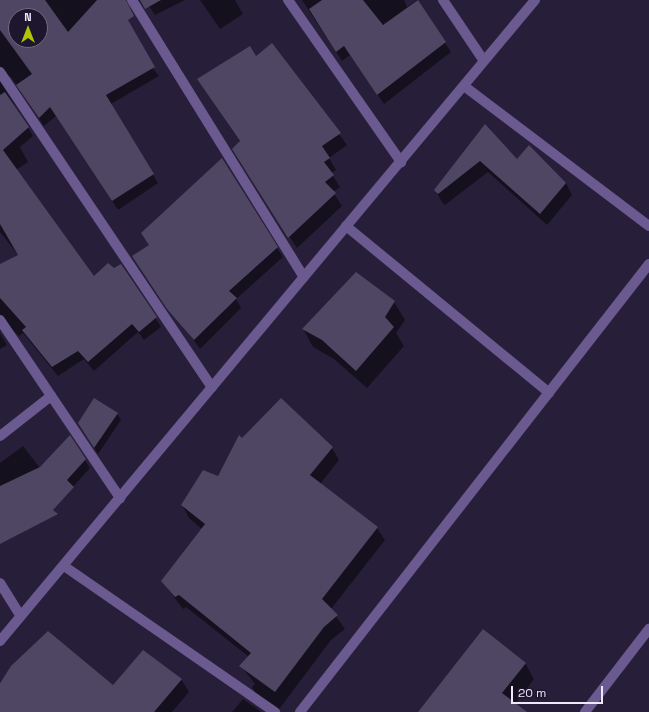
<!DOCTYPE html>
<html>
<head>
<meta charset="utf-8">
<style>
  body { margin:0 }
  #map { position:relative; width:649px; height:712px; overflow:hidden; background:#271f39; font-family:"Space Grotesk",sans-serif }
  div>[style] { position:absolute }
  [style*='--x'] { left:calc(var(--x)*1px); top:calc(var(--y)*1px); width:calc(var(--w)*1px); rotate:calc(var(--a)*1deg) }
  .shadow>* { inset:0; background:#0007 }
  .building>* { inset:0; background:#4e4663 }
  .minor>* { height:10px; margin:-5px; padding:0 5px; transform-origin:5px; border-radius:5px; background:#6a5a8f }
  span { translate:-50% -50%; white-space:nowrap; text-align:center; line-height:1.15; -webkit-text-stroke:4px #1e162f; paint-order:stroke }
  .north { position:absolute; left:8px; top:8px; width:40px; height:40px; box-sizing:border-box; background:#1e162f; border:1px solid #716a80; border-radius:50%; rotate:0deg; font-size:11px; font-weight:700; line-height:16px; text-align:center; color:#ede8fa }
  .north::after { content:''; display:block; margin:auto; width:14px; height:18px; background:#b0c501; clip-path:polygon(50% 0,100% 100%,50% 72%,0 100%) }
  .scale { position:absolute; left:511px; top:686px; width:92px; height:18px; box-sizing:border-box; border:2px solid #ede8fa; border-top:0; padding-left:5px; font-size:12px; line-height:14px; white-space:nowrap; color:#ede8fa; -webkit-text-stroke:3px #1e162f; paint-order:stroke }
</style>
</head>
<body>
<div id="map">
  <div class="shadow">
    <div style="clip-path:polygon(evenodd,0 0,98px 0,159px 76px,111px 104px,158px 183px,118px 210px,56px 116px,44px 126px,11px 77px,5px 74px,0 78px,0 0,16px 16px,40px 16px,40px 40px,16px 40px,16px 16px)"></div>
    <div style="clip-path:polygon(145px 0,185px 0,155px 15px)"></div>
    <div style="clip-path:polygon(200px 0,235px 0,243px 14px,220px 29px)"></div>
    <div style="clip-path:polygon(302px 0,404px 0,407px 7px,417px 0,451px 52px,384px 104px,350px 55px,342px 61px)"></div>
    <div style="clip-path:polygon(271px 44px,347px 145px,329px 158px,336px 170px,331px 173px,340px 187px,333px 192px,342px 206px,297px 248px,240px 161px,240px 142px,198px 80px,255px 57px)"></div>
    <div style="clip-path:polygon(0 81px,33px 136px,20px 147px,28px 162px,16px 170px,94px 277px,121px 265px,161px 327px,144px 340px,138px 332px,94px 371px,84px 359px,58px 376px,23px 333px,19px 336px,5px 322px,0 328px,0 265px,19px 256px,0 232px)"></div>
    <div style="clip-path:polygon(485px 125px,517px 160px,566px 183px,572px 195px,547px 225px,488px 172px,445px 205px,442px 202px,435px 190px)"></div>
    <div style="clip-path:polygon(277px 248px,283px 257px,236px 299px,241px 308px,200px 349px,139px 266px)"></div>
    <div style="clip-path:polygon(394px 302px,405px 320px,396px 333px,404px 346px,367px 388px,334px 359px,313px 347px,303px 329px)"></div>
    <div style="clip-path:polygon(0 333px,7px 345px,0 349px)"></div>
    <div style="clip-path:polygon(117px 414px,121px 420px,98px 454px,83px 430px)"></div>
    <div style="clip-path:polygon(70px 437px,90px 468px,70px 490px,0 529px,0 463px,23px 446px,40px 468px)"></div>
    <div style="clip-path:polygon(243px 440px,332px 448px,339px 460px,320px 484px,377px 528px,385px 540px,331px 609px,345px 629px,331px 640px,277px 712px,259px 700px,252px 687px,255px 684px,241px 666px,249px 657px,186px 607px,183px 609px,162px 581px,202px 529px,189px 518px,182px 505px,218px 477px)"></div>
    <div style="clip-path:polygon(525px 663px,534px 679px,515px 704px,525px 712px,419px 712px)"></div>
    <div style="clip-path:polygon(11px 667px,113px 686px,181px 679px,189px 692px,172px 712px,0 712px,0 682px)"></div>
    <div style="clip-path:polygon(243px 699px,260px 711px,261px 712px,232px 712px)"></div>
  </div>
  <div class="building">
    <div style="clip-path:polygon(evenodd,0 0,45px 0,68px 32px,97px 0,126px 0,134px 16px,128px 20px,155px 67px,106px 95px,154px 174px,112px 201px,50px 107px,39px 118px,16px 85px,32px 74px,0 30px,0 0,16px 16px,40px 16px,40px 40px,16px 40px,16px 16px)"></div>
    <div style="clip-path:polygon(140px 0,161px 0,145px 9px)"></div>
    <div style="clip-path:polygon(322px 0,363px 0,383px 25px,418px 0,446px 42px,377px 95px,344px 46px,336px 52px,309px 9px)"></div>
    <div style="clip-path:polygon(272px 43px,341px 133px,322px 146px,330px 158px,324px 162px,334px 175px,325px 182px,336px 193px,288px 238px,232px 149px,240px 141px,197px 79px,250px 46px,256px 56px)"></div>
    <div style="clip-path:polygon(5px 92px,29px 127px,3px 150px,94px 276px,108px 263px,114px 268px,121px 264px,157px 317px,139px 332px,132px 324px,88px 362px,78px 351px,52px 367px,22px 330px,26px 327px,0 298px,0 264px,18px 255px,0 224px,0 95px)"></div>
    <div style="clip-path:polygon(485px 124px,517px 159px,529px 145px,566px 183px,540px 214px,480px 161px,438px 194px,434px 190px)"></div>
    <div style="clip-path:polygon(222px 158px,278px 247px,229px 291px,237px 298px,194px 340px,167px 309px,132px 256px,149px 245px,141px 233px)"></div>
    <div style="clip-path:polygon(356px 272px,395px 301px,385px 317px,394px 327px,356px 371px,322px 340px,302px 329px)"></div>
    <div style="clip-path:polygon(94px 398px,118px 413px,94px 448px,78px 423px)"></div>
    <div style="clip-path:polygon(281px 398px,333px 447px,310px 475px,378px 527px,322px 599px,338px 615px,324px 627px,275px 692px,239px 666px,251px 653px,179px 595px,175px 597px,161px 581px,205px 524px,181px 505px,203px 470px,218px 476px,239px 435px,242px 438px)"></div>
    <div style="clip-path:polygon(70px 435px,86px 459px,67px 480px,74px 487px,53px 510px,58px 514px,0 544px,0 486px,40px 467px)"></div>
    <div style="clip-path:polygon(483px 629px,526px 663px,502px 693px,527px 712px,418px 712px)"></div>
    <div style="clip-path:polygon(48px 631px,113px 685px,143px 650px,182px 679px,154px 712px,0 712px,0 683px,11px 666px)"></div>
  </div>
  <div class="minor">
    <div style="--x:132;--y:0;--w:326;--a:58.2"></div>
    <div style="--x:288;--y:0;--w:198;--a:55.1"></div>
    <div style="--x:443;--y:0;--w:73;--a:56.1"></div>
    <div style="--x:0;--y:72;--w:380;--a:56.1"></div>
    <div style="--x:464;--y:86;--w:232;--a:37.1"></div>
    <div style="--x:346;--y:226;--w:263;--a:39.4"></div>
    <div style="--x:0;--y:320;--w:215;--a:56"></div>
    <div style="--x:0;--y:436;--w:65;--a:-38.1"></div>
    <div style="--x:64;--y:566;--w:257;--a:34.7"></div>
    <div style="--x:0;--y:583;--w:39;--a:58"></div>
    <div style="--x:0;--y:641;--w:835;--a:-50.15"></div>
    <div style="--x:300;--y:712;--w:568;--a:-52.08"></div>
    <div style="--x:585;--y:712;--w:105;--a:-52.4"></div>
  </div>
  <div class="north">N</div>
  <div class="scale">20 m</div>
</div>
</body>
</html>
